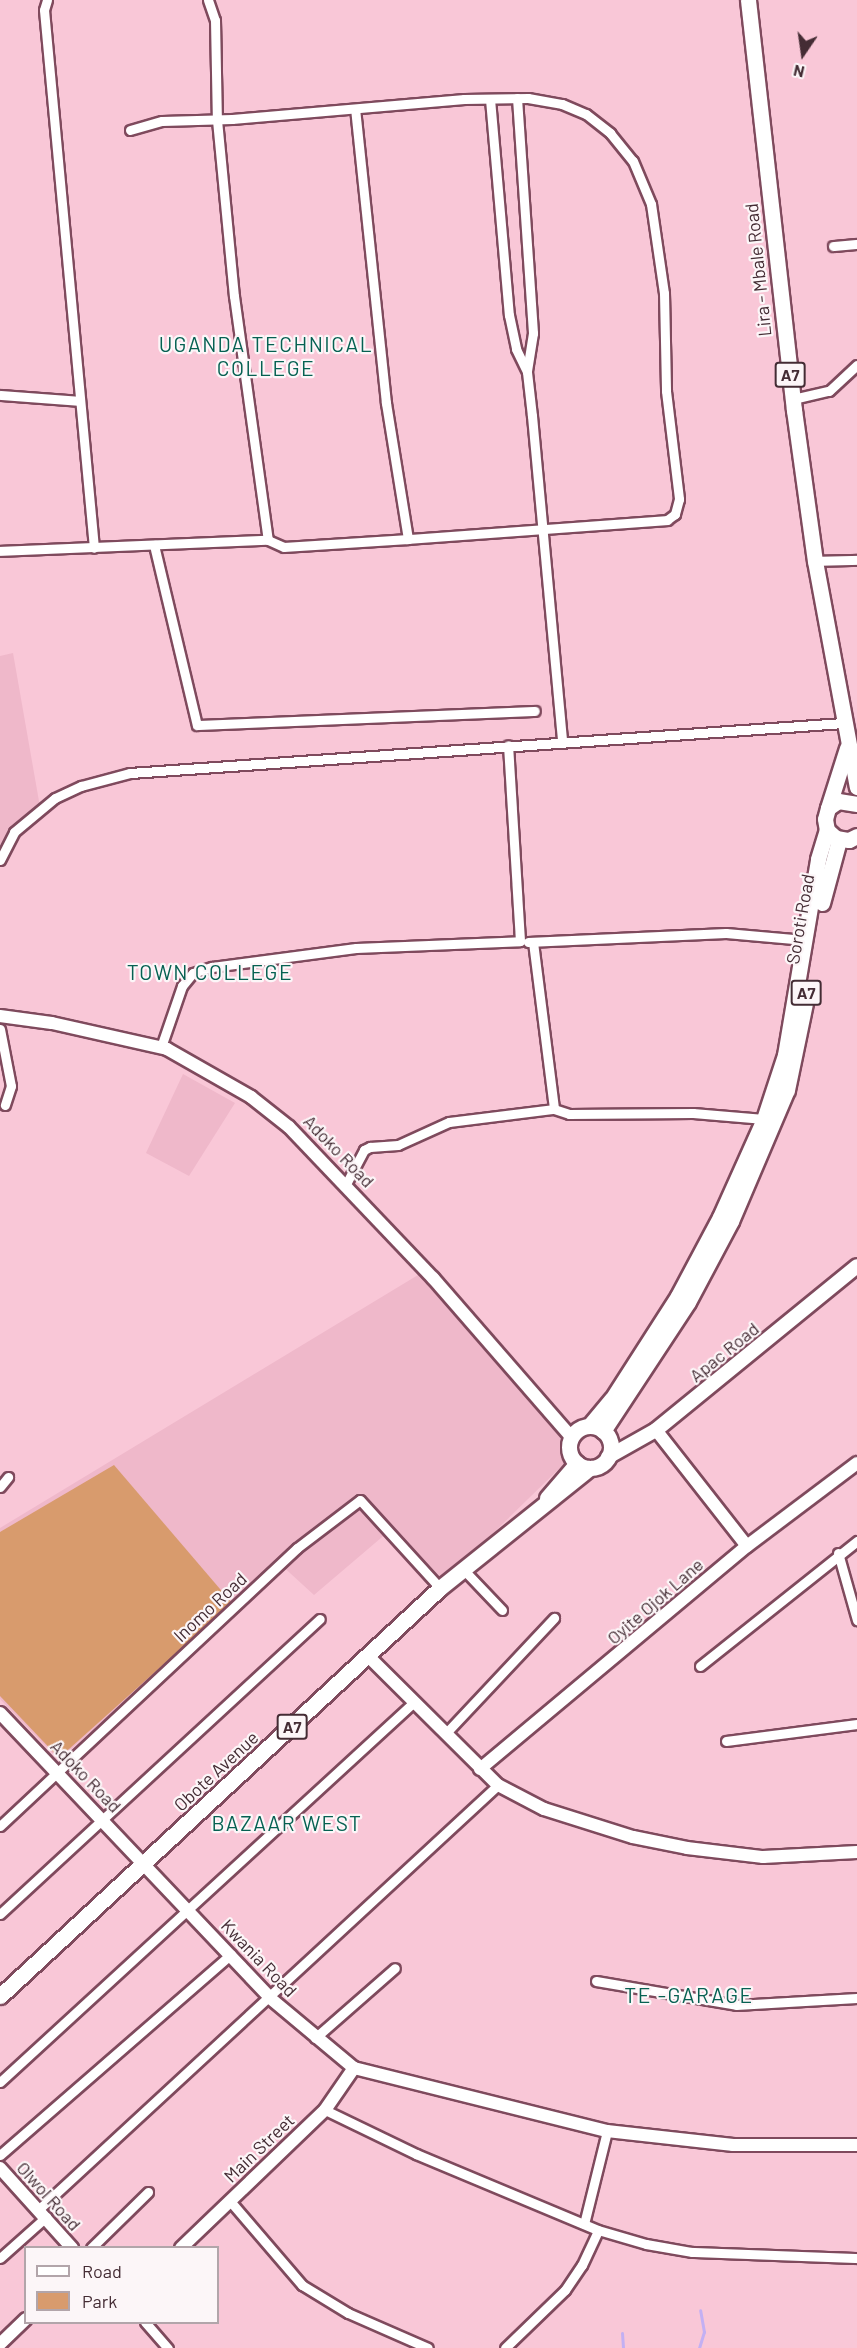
<!DOCTYPE html>
<html>
<head>
<meta charset="utf-8">
<style>
  body { margin:0 }
  #map { position:relative; width:857px; height:2348px; overflow:hidden; background:#f9c7d7; font-family:Barlow,sans-serif }
  div>[style] { position:absolute }
  [style*='--x'] { left:calc(var(--x)*1px); top:calc(var(--y)*1px); width:calc(var(--w)*1px); rotate:calc(var(--a)*1deg) }
  .built>* { inset:0; background:#efb8ca }
  .green>* { inset:0; background:#d89b6d }
  .stream>* { height:3px; margin:-1.5px; padding:0 1.5px; transform-origin:1.5px; border-radius:1.5px; background:#c3b0f3 }
  .roads { filter:drop-shadow(2px 0 #7f4a5d) drop-shadow(-2px 0 #7f4a5d) drop-shadow(0 2px #7f4a5d) drop-shadow(0 -2px #7f4a5d) }
  .minor>* { height:9px; margin:-4.5px; padding:0 4.5px; transform-origin:4.5px; border-radius:4.5px; background:#fff }
  .tertiary>* { height:12px; margin:-6px; padding:0 6px; transform-origin:6px; border-radius:6px; background:#fff }
  .secondary>* { height:14px; margin:-7px; padding:0 7px; transform-origin:7px; border-radius:7px; background:#fff }
  .primary>* { height:15px; margin:-7.5px; padding:0 7.5px; transform-origin:7.5px; border-radius:7.5px; background:#fff }
  .primary>.ring { margin:-7.5px; padding:0; box-sizing:content-box; background:none; border:15px solid #fff; border-radius:50% }
  span { translate:-50% -50%; white-space:nowrap; text-align:center; line-height:1.15; -webkit-text-stroke:4.5px #fcf6f8; paint-order:stroke }
  .shield-label span { padding:2px 4px; background:#fcf6f8; border:2px solid; border-radius:4px; -webkit-text-stroke-width:0 }
  .shield-label { font-size:16px; color:#442c34; font-weight:700 }
  .street-label { font-size:18px; color:#442c34 }
  .quarter-label { font-size:21px; color:#066152; letter-spacing:1.5px }
  .legend { position:absolute; left:24px; top:2246px; width:195px; height:78px; box-sizing:border-box; background:#fcf6f8; border:2px solid #b2a5aa; margin:0; padding:8px 10px; list-style:none; font-size:18px; color:#442c34 }
  .legend li { display:flex; align-items:center; gap:12px; height:30px }
  .legend b { width:30px; border:2px solid #b2a5aa }
  .north { position:absolute; left:773px; top:24px; width:60px; height:60px; -webkit-text-stroke:4px #fcf6f8; paint-order:stroke; rotate:193deg; font-size:16px; font-weight:700; line-height:24px; text-align:center; color:#442c34 }
  .north::after { content:''; display:block; margin:auto; width:21px; height:27px; background:#442c34; clip-path:polygon(50% 0,100% 100%,50% 72%,0 100%) }
</style>
</head>
<body>
<div id="map">
  <div class="built">
    <div style="clip-path:polygon(13px 653px,40px 807px,0 845px,0 656px)"></div>
    <div style="clip-path:polygon(183px 1074px,235px 1103px,189px 1176px,146px 1153px)"></div>
    <div style="clip-path:polygon(423px 1272px,570px 1446px,567px 1461px,441px 1584px,388px 1532px,314px 1595px,279px 1563px,59px 1760px,0 1699px,0 1528px)"></div>
  </div>
  <div class="green">
    <div style="clip-path:polygon(114px 1465px,232px 1603px,59px 1758px,0 1696px,0 1532px)"></div>
  </div>
  <div class="stream">
    <div style="--x:622;--y:2333;--w:15;--a:86"></div>
    <div style="--x:699;--y:2348;--w:17;--a:-73"></div>
    <div style="--x:704;--y:2332;--w:22;--a:-100"></div>
  </div>
  <div class="roads">
    <div class="minor">
      <div style="--x:47;--y:0;--w:10;--a:107"></div>
      <div style="--x:44;--y:10;--w:540;--a:84.69"></div>
      <div style="--x:208;--y:0;--w:21;--a:71"></div>
      <div style="--x:215;--y:20;--w:100;--a:88.9"></div>
      <div style="--x:217;--y:120;--w:177;--a:84.5"></div>
      <div style="--x:234;--y:296;--w:246;--a:82.1"></div>
      <div style="--x:268;--y:540;--w:17;--a:24"></div>
      <div style="--x:284;--y:547;--w:124;--a:-3.7"></div>
      <div style="--x:517;--y:98;--w:236;--a:86.1"></div>
      <div style="--x:533;--y:333;--w:39;--a:99"></div>
      <div style="--x:490;--y:99;--w:217;--a:85"></div>
      <div style="--x:509;--y:315;--w:35;--a:78"></div>
      <div style="--x:516;--y:349;--w:25;--a:64"></div>
      <div style="--x:527;--y:372;--w:44;--a:83.5"></div>
      <div style="--x:532;--y:416;--w:326;--a:84.7"></div>
      <div style="--x:130;--y:130;--w:33;--a:-16"></div>
      <div style="--x:162;--y:121;--w:70;--a:-1.6"></div>
      <div style="--x:232;--y:119;--w:233;--a:-4.9"></div>
      <div style="--x:464;--y:99;--w:64;--a:-0.9"></div>
      <div style="--x:528;--y:98;--w:35;--a:10"></div>
      <div style="--x:562;--y:104;--w:26;--a:23"></div>
      <div style="--x:586;--y:114;--w:31;--a:38"></div>
      <div style="--x:610;--y:133;--w:36;--a:51"></div>
      <div style="--x:633;--y:161;--w:47;--a:67.3"></div>
      <div style="--x:651;--y:204;--w:90;--a:81.7"></div>
      <div style="--x:664;--y:293;--w:98;--a:88.8"></div>
      <div style="--x:666;--y:391;--w:109;--a:83.1"></div>
      <div style="--x:679;--y:499;--w:16;--a:105"></div>
      <div style="--x:675;--y:514;--w:10;--a:143"></div>
      <div style="--x:667;--y:520;--w:260;--a:175.8"></div>
      <div style="--x:408;--y:539;--w:138;--a:-99.2"></div>
      <div style="--x:386;--y:403;--w:295;--a:-96"></div>
      <div style="--x:833;--y:246;--w:24;--a:-5"></div>
      <div style="--x:0;--y:395;--w:80;--a:4.3"></div>
      <div style="--x:793;--y:399;--w:37;--a:-13"></div>
      <div style="--x:829;--y:391;--w:38;--a:-43"></div>
      <div style="--x:154;--y:545;--w:185;--a:76.6"></div>
      <div style="--x:197;--y:725;--w:338;--a:-2.4"></div>
      <div style="--x:0;--y:551;--w:268;--a:-2.4"></div>
      <div style="--x:815;--y:561;--w:42;--a:-1.4"></div>
      <div style="--x:0;--y:860;--w:31;--a:-63"></div>
      <div style="--x:14;--y:832;--w:53;--a:-39.7"></div>
      <div style="--x:55;--y:798;--w:29;--a:-25"></div>
      <div style="--x:81;--y:786;--w:51;--a:-14.9"></div>
      <div style="--x:130;--y:773;--w:715;--a:-4.01"></div>
      <div style="--x:528;--y:942;--w:198;--a:-2.6"></div>
      <div style="--x:726;--y:933;--w:79;--a:5.1"></div>
      <div style="--x:533;--y:942;--w:168;--a:82.8"></div>
      <div style="--x:554;--y:1109;--w:16;--a:18"></div>
      <div style="--x:569;--y:1114;--w:124;--a:-0.5"></div>
      <div style="--x:693;--y:1113;--w:71;--a:4.8"></div>
      <div style="--x:0;--y:1029;--w:58;--a:79.1"></div>
      <div style="--x:11;--y:1086;--w:20;--a:108"></div>
      <div style="--x:161;--y:1047;--w:65;--a:-71"></div>
      <div style="--x:182;--y:986;--w:17;--a:-50"></div>
      <div style="--x:193;--y:973;--w:20;--a:-18"></div>
      <div style="--x:212;--y:967;--w:145;--a:-7.5"></div>
      <div style="--x:356;--y:948;--w:164;--a:-2.4"></div>
      <div style="--x:520;--y:941;--w:196;--a:-93.5"></div>
      <div style="--x:345;--y:1186;--w:41;--a:-62.2"></div>
      <div style="--x:364;--y:1150;--w:7;--a:-27"></div>
      <div style="--x:370;--y:1147;--w:28;--a:-4"></div>
      <div style="--x:398;--y:1145;--w:56;--a:-24.3"></div>
      <div style="--x:449;--y:1122;--w:106;--a:-7.1"></div>
      <div style="--x:0;--y:1487;--w:13;--a:-51"></div>
      <div style="--x:838;--y:1553;--w:70;--a:74.2"></div>
      <div style="--x:462;--y:1568;--w:58;--a:46.4"></div>
      <div style="--x:700;--y:1666;--w:201;--a:-38.5"></div>
      <div style="--x:446;--y:1733;--w:158;--a:-46.8"></div>
      <div style="--x:726;--y:1741;--w:132;--a:-7.4"></div>
      <div style="--x:0;--y:1826;--w:407;--a:-43.1"></div>
      <div style="--x:297;--y:1548;--w:79;--a:-37.3"></div>
      <div style="--x:360;--y:1500;--w:119;--a:47.7"></div>
      <div style="--x:0;--y:1914;--w:435;--a:-42.7"></div>
      <div style="--x:596;--y:1981;--w:142;--a:9.7"></div>
      <div style="--x:736;--y:2005;--w:121;--a:-3.3"></div>
      <div style="--x:315;--y:2038;--w:106;--a:-41.2"></div>
      <div style="--x:0;--y:2082;--w:562;--a:-42.55"></div>
      <div style="--x:325;--y:2110;--w:101;--a:25.8"></div>
      <div style="--x:416;--y:2154;--w:197;--a:22.7"></div>
      <div style="--x:598;--y:2230;--w:50;--a:16.3"></div>
      <div style="--x:646;--y:2244;--w:47;--a:9.9"></div>
      <div style="--x:692;--y:2252;--w:165;--a:2.1"></div>
      <div style="--x:0;--y:2155;--w:306;--a:-41"></div>
      <div style="--x:230;--y:2201;--w:111;--a:49.4"></div>
      <div style="--x:302;--y:2285;--w:54;--a:31.3"></div>
      <div style="--x:348;--y:2313;--w:87;--a:23.6"></div>
      <div style="--x:39;--y:2209;--w:625;--a:-42.73"></div>
      <div style="--x:584;--y:2224;--w:96;--a:-76.1"></div>
      <div style="--x:91;--y:2248;--w:80;--a:-44.5"></div>
      <div style="--x:0;--y:2258;--w:62;--a:-41.7"></div>
      <div style="--x:145;--y:2322;--w:35;--a:49"></div>
      <div style="--x:505;--y:2348;--w:83;--a:-44"></div>
      <div style="--x:565;--y:2290;--w:30;--a:-56"></div>
      <div style="--x:582;--y:2265;--w:38;--a:-65"></div>
    </div>
    <div class="tertiary">
      <div style="--x:0;--y:1016;--w:52;--a:7.7"></div>
      <div style="--x:52;--y:1023;--w:118;--a:12.7"></div>
      <div style="--x:167;--y:1049;--w:97;--a:29.7"></div>
      <div style="--x:251;--y:1097;--w:48;--a:38.3"></div>
      <div style="--x:289;--y:1127;--w:209;--a:46.4"></div>
      <div style="--x:433;--y:1278;--w:211;--a:49"></div>
      <div style="--x:656;--y:1430;--w:147;--a:51.9"></div>
      <div style="--x:368;--y:1656;--w:183;--a:44.8"></div>
      <div style="--x:498;--y:1785;--w:52;--a:27.6"></div>
      <div style="--x:544;--y:1809;--w:93;--a:17.5"></div>
      <div style="--x:633;--y:1837;--w:55;--a:11.5"></div>
      <div style="--x:687;--y:1848;--w:77;--a:6.8"></div>
      <div style="--x:763;--y:1857;--w:94;--a:-3"></div>
      <div style="--x:0;--y:1713;--w:393;--a:46.5"></div>
      <div style="--x:270;--y:1998;--w:109;--a:39.8"></div>
      <div style="--x:354;--y:2068;--w:261;--a:14"></div>
      <div style="--x:607;--y:2131;--w:127;--a:6.3"></div>
      <div style="--x:733;--y:2145;--w:124;--a:0"></div>
      <div style="--x:480;--y:1769;--w:348;--a:-39.9"></div>
      <div style="--x:747;--y:1546;--w:138;--a:-37"></div>
      <div style="--x:0;--y:2168;--w:108;--a:48"></div>
      <div style="--x:181;--y:2248;--w:199;--a:-43.8"></div>
      <div style="--x:325;--y:2110;--w:51;--a:-55.4"></div>
      <div style="--x:0;--y:2344;--w:36;--a:-44"></div>
    </div>
    <div class="secondary">
      <div style="--x:608;--y:1457;--w:55;--a:-29.4"></div>
      <div style="--x:656;--y:1430;--w:259;--a:-39.2"></div>
    </div>
    <div class="primary">
      <div style="--x:748;--y:0;--w:413;--a:83.6"></div>
      <div style="--x:794;--y:410;--w:152;--a:82.1"></div>
      <div style="--x:815;--y:561;--w:230;--a:79.5"></div>
      <div style="--x:857;--y:804;--w:19;--a:-171"></div>
      <div style="--x:838;--y:801;--w:12;--a:145"></div>
      <div style="--x:828;--y:808;--w:11;--a:105"></div>
      <div style="--x:825;--y:819;--w:11;--a:80"></div>
      <div style="--x:827;--y:830;--w:12;--a:42"></div>
      <div style="--x:836;--y:838;--w:13;--a:9"></div>
      <div style="--x:849;--y:840;--w:9;--a:-27"></div>
      <div style="--x:828;--y:808;--w:63;--a:-72.4"></div>
      <div style="--x:822;--y:903;--w:65;--a:-74.9"></div>
      <div style="--x:589;--y:1426;--w:35;--a:-50"></div>
      <div style="--x:612;--y:1399;--w:122;--a:-57.3"></div>
      <div style="--x:678;--y:1296;--w:89;--a:-62"></div>
      <div style="--x:720;--y:1217;--w:107;--a:-65.8"></div>
      <div style="--x:764;--y:1119;--w:67;--a:-71.8"></div>
      <div style="--x:785;--y:1055;--w:199;--a:-80.4"></div>
      <div style="--x:818;--y:859;--w:30;--a:-73"></div>
      <div class="ring" style="left:569px;top:1426px;width:27px;height:27px"></div>
      <div style="--x:603;--y:1431;--w:154;--a:-56.6"></div>
      <div style="--x:688;--y:1302;--w:92;--a:-62"></div>
      <div style="--x:731;--y:1221;--w:142;--a:-66.9"></div>
      <div style="--x:787;--y:1090;--w:89;--a:-78.3"></div>
      <div style="--x:547;--y:1498;--w:46;--a:-49.4"></div>
      <div style="--x:0;--y:1996;--w:600;--a:-42.84"></div>
      <div style="--x:440;--y:1588;--w:192;--a:-38.7"></div>
    </div>
  </div>
  <div class="shield-label">
    <span style="left:790px;top:375px">A7</span>
    <span style="left:806px;top:993px">A7</span>
    <span style="left:292px;top:1727px">A7</span>
  </div>
  <div class="street-label">
    <span style="left:758px;top:270px;rotate:-96deg">Lira - Mbale Road</span>
    <span style="left:800px;top:919px;rotate:-80deg">Soroti Road</span>
    <span style="left:339px;top:1151px;rotate:46deg">Adoko Road</span>
    <span style="left:724px;top:1352px;rotate:-39deg">Apac Road</span>
    <span style="left:655px;top:1601px;rotate:-41deg">Oyite Ojok Lane</span>
    <span style="left:210px;top:1607px;rotate:-43deg">Inomo Road</span>
    <span style="left:216px;top:1771px;rotate:-43deg">Obote Avenue</span>
    <span style="left:86px;top:1776px;rotate:46deg">Adoko Road</span>
    <span style="left:259px;top:1958px;rotate:46deg">Kwania Road</span>
    <span style="left:259px;top:2148px;rotate:-44deg">Main Street</span>
    <span style="left:49px;top:2196px;rotate:48deg">Olwol Road</span>
  </div>
  <div class="quarter-label">
    <span style="left:266px;top:356px">UGANDA TECHNICAL<br>COLLEGE</span>
    <span style="left:210px;top:972px">TOWN COLLEGE</span>
    <span style="left:287px;top:1823px">BAZAAR WEST</span>
    <span style="left:689px;top:1995px">TE -GARAGE</span>
  </div>
  <ul class="legend">
  <li><b style="height:8px;background:#fff"></b>Road</li>
  <li><b style="height:16px;background:#d89b6d"></b>Park</li>
  </ul>
  <div class="north">N</div>
</div>
</body>
</html>
